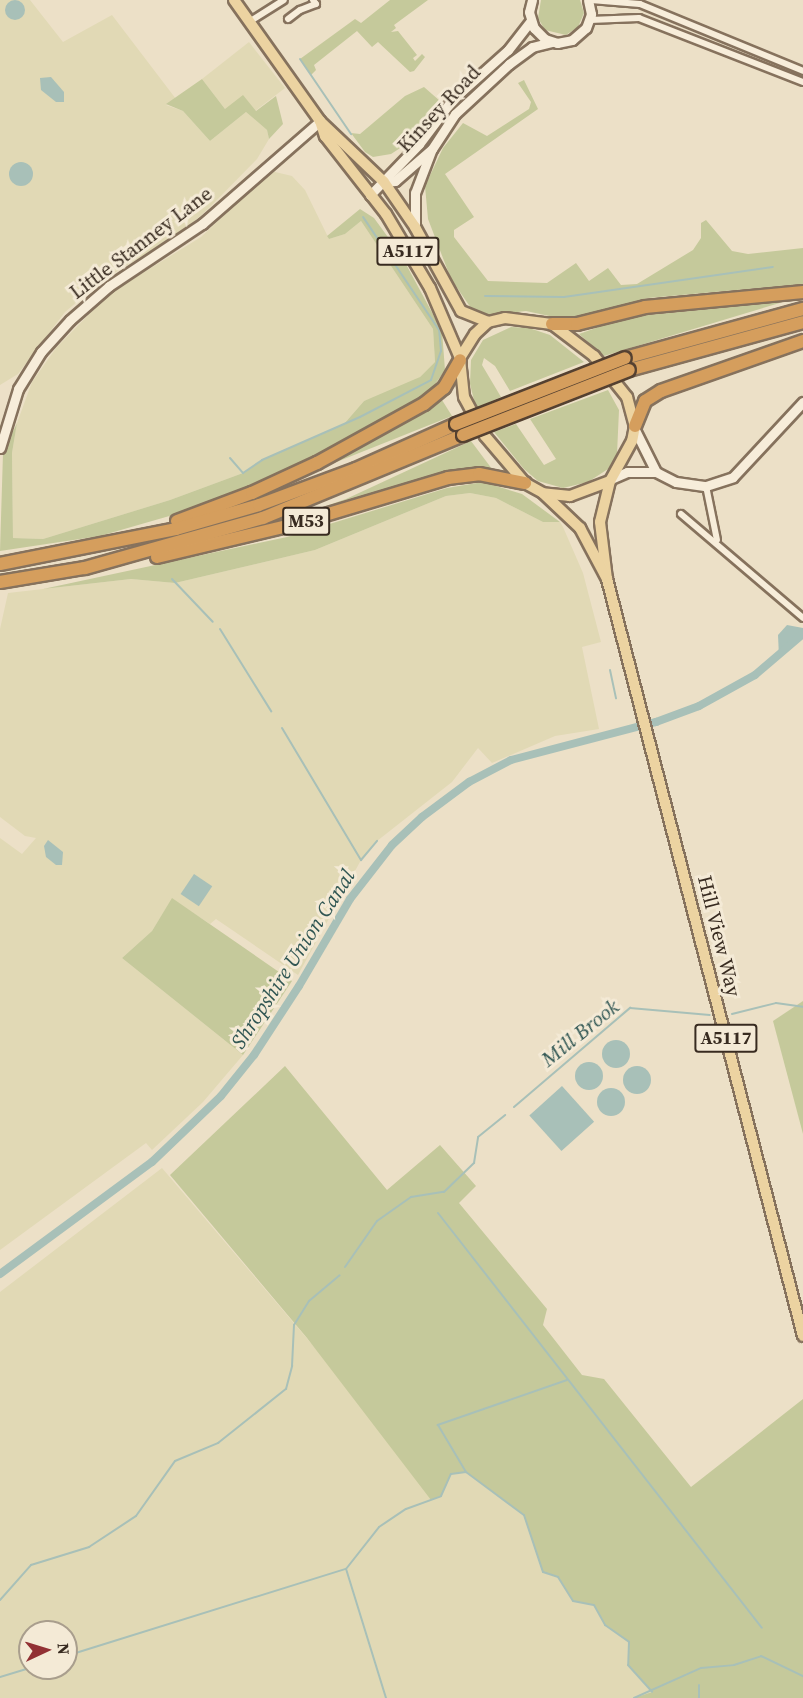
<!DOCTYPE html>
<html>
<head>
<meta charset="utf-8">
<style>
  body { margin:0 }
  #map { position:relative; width:803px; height:1698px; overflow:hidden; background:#ece0c7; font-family:"Source Serif 4",serif }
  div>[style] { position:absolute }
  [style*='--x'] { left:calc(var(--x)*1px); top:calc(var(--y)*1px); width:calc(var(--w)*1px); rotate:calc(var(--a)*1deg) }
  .farmland>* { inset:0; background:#e1d9b5 }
  .green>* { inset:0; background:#c5c99b }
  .water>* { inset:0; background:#a8c0b8; transform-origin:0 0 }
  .round { border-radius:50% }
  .stream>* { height:2px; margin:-1px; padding:0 1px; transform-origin:1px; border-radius:1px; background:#a8c0b8 }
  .canal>* { height:8px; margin:-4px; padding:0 4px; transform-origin:4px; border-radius:4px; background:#a8c0b8 }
  .roads { filter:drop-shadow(2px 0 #86725d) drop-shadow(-2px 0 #86725d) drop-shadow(0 2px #86725d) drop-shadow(0 -2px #86725d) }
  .street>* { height:6px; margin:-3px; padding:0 3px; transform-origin:3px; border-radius:3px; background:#f7edda }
  .secondary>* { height:9px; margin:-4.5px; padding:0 4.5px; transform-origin:4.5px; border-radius:4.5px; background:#f7edda }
  .primary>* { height:10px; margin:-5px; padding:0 5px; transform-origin:5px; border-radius:5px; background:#ecd3a1 }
  .highway>* { height:12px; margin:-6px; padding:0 6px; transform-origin:6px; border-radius:6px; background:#d59e5d }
  .bridges { filter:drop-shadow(2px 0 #554131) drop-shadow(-2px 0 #554131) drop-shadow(0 2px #554131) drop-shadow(0 -2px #554131) }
  .highway-bridge>* { height:12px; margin:-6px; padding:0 6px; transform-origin:6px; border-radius:6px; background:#d59e5d }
  span { translate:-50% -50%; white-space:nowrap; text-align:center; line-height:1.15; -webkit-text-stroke:6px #f4ead6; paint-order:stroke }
  .shield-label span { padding:2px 4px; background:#f4ead6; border:2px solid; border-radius:4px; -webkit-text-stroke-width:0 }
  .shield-label { font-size:18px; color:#382b20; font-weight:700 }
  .street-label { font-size:20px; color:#382b20 }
  .water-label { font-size:21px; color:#305653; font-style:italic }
  .north { position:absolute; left:18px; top:1620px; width:60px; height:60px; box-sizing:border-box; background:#f4ead6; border:2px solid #a99e8d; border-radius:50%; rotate:86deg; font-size:16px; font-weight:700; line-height:24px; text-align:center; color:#382b20 }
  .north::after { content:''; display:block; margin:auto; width:21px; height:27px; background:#923134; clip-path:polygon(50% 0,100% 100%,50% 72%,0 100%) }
</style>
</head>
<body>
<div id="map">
  <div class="farmland">
    <div style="clip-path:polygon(0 0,30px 0,63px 42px,112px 15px,176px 99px,166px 105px,183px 111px,210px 141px,246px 112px,267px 130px,269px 139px,257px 159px,209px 208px,184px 231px,104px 279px,65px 312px,18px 374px,0 385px)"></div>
    <div style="clip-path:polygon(249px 42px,285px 88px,255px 111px,225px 109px,202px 79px)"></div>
    <div style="clip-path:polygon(271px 171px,292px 176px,305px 190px,329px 239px,345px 234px,361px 221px,433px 329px,435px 362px,420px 377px,399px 389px,364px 401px,344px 424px,262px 460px,243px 473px,170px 500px,43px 539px,13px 538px,12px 453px,17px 423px,32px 382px,56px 348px,109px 294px,201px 237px)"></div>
    <div style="clip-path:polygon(470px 493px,496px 498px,543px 522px,560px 522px,563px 527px,583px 573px,601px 642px,582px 647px,599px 729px,555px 736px,492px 763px,478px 748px,452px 782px,377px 841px,361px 860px,298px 975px,216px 919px,210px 924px,172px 899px,152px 931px,122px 958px,243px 1055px,203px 1102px,152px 1150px,146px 1143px,0 1250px,0 838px,22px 854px,36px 838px,25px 836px,0 817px,0 629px,8px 593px,131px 579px,175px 583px,315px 550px,446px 496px)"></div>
    <div style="clip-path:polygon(evenodd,162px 1168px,441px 1496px,451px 1474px,466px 1472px,524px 1515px,543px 1571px,558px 1577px,573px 1601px,594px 1605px,605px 1625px,629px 1642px,629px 1665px,652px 1692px,634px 1698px,0 1698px,0 1292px,162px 1168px,30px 1632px,66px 1632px,66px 1668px,30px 1668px,30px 1632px)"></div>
  </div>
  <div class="green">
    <div style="clip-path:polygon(390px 0,428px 0,394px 25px,396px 28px,391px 32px,398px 31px,417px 55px,413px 58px,415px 61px,422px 54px,425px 57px,414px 71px,410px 72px,378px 42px,372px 47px,357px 31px,314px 65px,316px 70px,311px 75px,300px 59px,355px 19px,361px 23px)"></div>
    <div style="clip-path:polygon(541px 0,580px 0,584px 13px,578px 27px,566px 35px,545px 30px,538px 18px)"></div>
    <div style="clip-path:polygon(202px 79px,225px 109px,243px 95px,256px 111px,276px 96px,283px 124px,269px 139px,267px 130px,246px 112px,210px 141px,183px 111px,166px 104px)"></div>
    <div style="clip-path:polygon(524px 80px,538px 109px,445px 174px,474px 217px,454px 230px,454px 237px,488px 281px,547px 283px,576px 263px,589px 281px,608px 268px,621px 285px,637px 284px,693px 250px,701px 238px,701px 223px,706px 220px,732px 251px,748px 254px,803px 248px,803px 284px,648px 298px,568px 320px,526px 311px,488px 315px,473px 311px,451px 279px,428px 219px,425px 186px,443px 148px,463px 123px,487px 136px,529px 109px,531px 102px,518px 83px)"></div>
    <div style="clip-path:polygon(424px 87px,440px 101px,411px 141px,391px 154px,373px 157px,365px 152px,351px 133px,360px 134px,405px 96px)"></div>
    <div style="clip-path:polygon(360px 209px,374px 218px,401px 255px,442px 331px,445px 370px,429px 393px,316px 458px,218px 502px,100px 536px,0 551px,3px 453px,17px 423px,12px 453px,13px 538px,43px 539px,170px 500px,243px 473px,262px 460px,344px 424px,364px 401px,420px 377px,435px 362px,433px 329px,361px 221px,345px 234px,329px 239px,327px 236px)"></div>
    <div style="clip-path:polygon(783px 302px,604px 356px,579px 334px,627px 317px)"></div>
    <div style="clip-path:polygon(511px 327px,529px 328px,550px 335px,584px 362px,510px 391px,495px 366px,484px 358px,482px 365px,501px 397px,476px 408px,470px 384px,471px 360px,483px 340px)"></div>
    <div style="clip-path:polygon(608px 390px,619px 410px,617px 454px,608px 469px,588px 482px,563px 488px,538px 481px,524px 469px,494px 432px,516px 424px,544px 465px,556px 459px,530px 419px)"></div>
    <div style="clip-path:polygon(442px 400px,452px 416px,334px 463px,346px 454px)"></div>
    <div style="clip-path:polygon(471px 441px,492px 469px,458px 470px,299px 519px,297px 516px,346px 499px)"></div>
    <div style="clip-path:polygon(483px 482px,522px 494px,560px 522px,543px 522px,496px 498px,470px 493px,446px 496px,315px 550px,175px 583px,131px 579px,43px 589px,287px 537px,447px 488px)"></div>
    <div style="clip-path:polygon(172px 898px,292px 981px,243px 1055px,122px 958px,152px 931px)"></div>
    <div style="clip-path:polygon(803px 1001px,803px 1134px,773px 1021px)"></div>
    <div style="clip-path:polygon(285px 1066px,387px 1190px,440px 1145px,476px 1186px,459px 1203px,547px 1309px,543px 1325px,582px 1375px,604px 1379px,691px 1487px,803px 1399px,803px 1698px,634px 1698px,652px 1692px,628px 1665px,629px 1642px,605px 1625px,594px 1605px,573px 1601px,558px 1577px,543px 1572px,524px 1515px,466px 1472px,451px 1474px,441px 1496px,431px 1500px,307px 1338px,170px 1175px)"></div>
  </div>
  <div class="water">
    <div class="round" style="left:5px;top:0;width:20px;height:20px"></div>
    <div style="clip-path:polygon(51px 77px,64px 92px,64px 102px,56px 102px,41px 90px,40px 78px)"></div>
    <div class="round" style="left:9px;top:162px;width:24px;height:24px"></div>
    <div style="clip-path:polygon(787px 625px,803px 628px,803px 634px,779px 657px,778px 635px)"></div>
    <div style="clip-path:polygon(48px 840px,63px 852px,62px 865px,56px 865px,46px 857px,44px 846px)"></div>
    <div style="left:194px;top:874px;width:22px;height:24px;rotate:34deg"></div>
    <div class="round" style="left:602px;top:1040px;width:28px;height:28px"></div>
    <div class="round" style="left:575px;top:1062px;width:28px;height:28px"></div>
    <div class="round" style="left:623px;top:1066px;width:28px;height:28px"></div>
    <div style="left:562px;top:1086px;width:48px;height:44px;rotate:48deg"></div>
    <div class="round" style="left:597px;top:1088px;width:28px;height:28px"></div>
  </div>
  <div class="stream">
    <div style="--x:300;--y:59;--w:91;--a:55.8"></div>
    <div style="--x:485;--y:296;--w:79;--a:0.7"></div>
    <div style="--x:564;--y:297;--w:211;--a:-8.2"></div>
    <div style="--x:230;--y:458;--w:20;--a:49"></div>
    <div style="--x:243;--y:473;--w:23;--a:-34"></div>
    <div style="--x:262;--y:460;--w:107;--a:-23.7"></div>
    <div style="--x:360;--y:417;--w:80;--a:-27.5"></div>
    <div style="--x:431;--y:380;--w:31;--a:-71"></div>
    <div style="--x:441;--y:351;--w:21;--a:-95"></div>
    <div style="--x:439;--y:330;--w:136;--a:-123.9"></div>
    <div style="--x:172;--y:579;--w:59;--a:46.4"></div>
    <div style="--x:220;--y:629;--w:97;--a:58.1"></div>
    <div style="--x:610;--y:670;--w:29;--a:78"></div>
    <div style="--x:282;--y:728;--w:154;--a:59.1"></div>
    <div style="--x:361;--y:860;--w:25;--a:-50"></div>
    <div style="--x:732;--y:1014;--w:45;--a:-14"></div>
    <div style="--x:776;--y:1003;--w:27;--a:8"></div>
    <div style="--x:514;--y:1107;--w:153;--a:-40.5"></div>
    <div style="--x:630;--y:1008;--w:80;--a:5"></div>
    <div style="--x:438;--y:1213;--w:526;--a:52.02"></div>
    <div style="--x:345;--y:1267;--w:56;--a:-55.2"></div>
    <div style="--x:377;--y:1221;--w:42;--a:-35.2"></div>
    <div style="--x:411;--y:1197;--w:33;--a:-9"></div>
    <div style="--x:444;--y:1192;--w:42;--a:-44"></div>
    <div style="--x:474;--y:1163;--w:26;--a:-81"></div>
    <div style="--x:478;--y:1137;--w:35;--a:-39"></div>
    <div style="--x:567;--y:1380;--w:137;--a:160.8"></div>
    <div style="--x:438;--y:1425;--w:55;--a:59.2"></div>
    <div style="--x:466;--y:1472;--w:72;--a:36.6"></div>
    <div style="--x:524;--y:1515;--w:60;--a:71.6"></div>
    <div style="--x:543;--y:1572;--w:16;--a:18"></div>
    <div style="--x:558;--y:1577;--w:28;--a:58"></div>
    <div style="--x:573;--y:1601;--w:21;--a:11"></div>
    <div style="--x:594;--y:1605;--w:23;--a:61"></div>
    <div style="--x:605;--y:1625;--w:29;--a:35"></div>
    <div style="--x:629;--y:1642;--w:23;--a:92"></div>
    <div style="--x:628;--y:1665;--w:36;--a:48"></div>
    <div style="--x:0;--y:1600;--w:47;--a:-48.5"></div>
    <div style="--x:31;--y:1565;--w:61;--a:-17.2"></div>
    <div style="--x:89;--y:1547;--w:56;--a:-33.4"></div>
    <div style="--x:136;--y:1516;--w:67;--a:-54.7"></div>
    <div style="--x:175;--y:1461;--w:47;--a:-22.7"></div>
    <div style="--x:218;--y:1443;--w:87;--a:-38.5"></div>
    <div style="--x:286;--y:1389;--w:24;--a:-75"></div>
    <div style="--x:292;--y:1366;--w:41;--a:-87.2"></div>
    <div style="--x:294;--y:1325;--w:28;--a:-58"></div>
    <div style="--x:309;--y:1301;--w:40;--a:-40"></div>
    <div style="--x:66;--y:1656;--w:293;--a:-17.3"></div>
    <div style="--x:0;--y:1677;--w:31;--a:-17"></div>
    <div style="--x:699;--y:1685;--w:13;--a:90"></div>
    <div style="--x:386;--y:1698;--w:135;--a:-107.2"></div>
    <div style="--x:346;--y:1569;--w:53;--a:-51.8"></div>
    <div style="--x:379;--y:1527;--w:32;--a:-34"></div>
    <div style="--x:406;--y:1509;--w:37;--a:-20"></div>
    <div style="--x:441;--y:1496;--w:24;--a:-66"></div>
    <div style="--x:451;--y:1474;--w:15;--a:-8"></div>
    <div style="--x:634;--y:1698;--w:73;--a:-24.1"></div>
    <div style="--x:701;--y:1668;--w:33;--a:-5"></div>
    <div style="--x:734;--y:1665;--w:28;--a:-18"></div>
    <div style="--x:761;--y:1656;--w:47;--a:25.5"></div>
  </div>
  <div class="canal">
    <div style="--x:0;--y:1274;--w:189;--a:-36.4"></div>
    <div style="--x:152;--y:1162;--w:95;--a:-43.7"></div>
    <div style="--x:221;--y:1096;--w:53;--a:-51.2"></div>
    <div style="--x:254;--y:1055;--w:82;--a:-56.9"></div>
    <div style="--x:299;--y:986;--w:101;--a:-59.6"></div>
    <div style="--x:350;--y:899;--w:68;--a:-52.1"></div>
    <div style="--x:392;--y:845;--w:41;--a:-43"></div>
    <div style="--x:422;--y:817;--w:59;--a:-36.7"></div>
    <div style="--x:469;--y:782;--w:47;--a:-27.6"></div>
    <div style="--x:511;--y:760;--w:150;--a:-14.7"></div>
    <div style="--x:656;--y:722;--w:46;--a:-20.4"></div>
    <div style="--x:699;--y:706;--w:64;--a:-29"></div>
    <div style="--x:755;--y:675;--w:63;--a:-40.5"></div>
  </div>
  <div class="roads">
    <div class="street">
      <div style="--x:591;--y:0;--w:49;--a:4.7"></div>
      <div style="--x:640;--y:4;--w:176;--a:22.3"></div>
      <div style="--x:288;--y:19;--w:15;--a:-37"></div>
      <div style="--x:300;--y:10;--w:17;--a:-21"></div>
      <div style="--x:316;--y:4;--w:5;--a:-127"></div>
      <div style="--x:590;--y:20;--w:49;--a:-2.3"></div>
      <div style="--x:639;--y:18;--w:176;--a:21.3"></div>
      <div style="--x:249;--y:22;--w:41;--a:-32.2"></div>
      <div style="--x:706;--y:486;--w:55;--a:78.5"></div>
      <div style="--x:681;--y:514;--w:160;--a:40.4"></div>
    </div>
    <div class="secondary">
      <div style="--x:532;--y:0;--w:12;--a:104"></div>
      <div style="--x:529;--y:12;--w:17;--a:73"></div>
      <div style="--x:534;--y:28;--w:16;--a:45"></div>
      <div style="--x:545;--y:39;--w:13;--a:18"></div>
      <div style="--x:557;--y:43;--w:15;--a:-11"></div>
      <div style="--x:572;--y:40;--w:18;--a:-41"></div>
      <div style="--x:586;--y:28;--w:15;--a:-70"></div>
      <div style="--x:591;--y:14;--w:14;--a:-102"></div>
      <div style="--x:384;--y:182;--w:11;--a:-5"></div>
      <div style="--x:395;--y:181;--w:49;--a:-40.9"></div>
      <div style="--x:432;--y:149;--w:42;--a:-56.7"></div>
      <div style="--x:455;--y:114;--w:74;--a:-42.8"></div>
      <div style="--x:509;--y:64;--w:29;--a:-36"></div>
      <div style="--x:532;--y:47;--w:21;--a:-14"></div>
      <div style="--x:370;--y:195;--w:71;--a:-46.1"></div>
      <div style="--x:419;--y:144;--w:55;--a:-53.1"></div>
      <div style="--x:452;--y:100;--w:75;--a:-41.8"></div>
      <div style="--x:508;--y:50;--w:37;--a:-52"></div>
      <div style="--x:415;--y:227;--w:34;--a:-90"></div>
      <div style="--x:415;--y:193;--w:45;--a:-69.1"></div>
      <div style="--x:635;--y:430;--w:47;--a:63.4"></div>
      <div style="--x:0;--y:448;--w:62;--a:-73"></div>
      <div style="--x:18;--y:389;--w:44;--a:-58.1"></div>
      <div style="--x:41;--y:352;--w:43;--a:-47.8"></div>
      <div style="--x:70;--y:320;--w:52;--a:-41.1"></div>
      <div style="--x:109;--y:286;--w:112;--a:-33.7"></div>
      <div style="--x:202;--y:224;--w:157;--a:-41.1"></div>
      <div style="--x:613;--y:478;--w:15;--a:-23"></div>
      <div style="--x:627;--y:472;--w:29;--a:0"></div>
      <div style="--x:656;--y:472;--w:22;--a:27"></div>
      <div style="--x:676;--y:482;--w:30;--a:8"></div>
      <div style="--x:706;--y:486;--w:28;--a:-18"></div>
      <div style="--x:733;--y:477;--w:103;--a:-47"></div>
    </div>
    <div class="primary">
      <div style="--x:234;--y:0;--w:148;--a:54.6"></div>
      <div style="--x:320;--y:121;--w:88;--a:43.6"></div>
      <div style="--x:384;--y:182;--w:55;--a:55.4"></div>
      <div style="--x:415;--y:227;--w:96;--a:61.3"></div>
      <div style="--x:461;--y:311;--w:29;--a:22"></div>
      <div style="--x:320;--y:121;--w:16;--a:72"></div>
      <div style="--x:325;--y:136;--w:99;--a:52"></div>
      <div style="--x:386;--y:214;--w:86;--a:59.3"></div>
      <div style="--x:430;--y:288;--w:76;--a:66.8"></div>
      <div style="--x:505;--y:318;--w:47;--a:7.3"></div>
      <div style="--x:552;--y:324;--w:53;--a:37.3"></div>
      <div style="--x:594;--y:356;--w:53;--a:51.2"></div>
      <div style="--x:627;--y:397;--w:30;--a:75"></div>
      <div style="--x:635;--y:426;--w:15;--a:101"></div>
      <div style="--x:632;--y:441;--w:46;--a:118.8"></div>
      <div style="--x:610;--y:481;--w:43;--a:159.4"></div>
      <div style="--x:570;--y:496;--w:27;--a:-174"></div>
      <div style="--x:543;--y:493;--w:21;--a:-151"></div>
      <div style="--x:525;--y:483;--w:62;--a:-130.4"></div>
      <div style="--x:485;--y:436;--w:44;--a:-118.3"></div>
      <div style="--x:464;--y:397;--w:39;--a:-96"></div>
      <div style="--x:460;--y:358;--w:28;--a:-58"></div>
      <div style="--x:475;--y:334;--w:18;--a:-43"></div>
      <div style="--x:488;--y:322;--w:17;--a:-13"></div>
      <div style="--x:610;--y:481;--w:42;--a:103.7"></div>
      <div style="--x:600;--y:522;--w:57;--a:83"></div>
      <div style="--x:607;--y:579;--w:782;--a:75.48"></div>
      <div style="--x:544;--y:494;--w:50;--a:43.4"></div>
      <div style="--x:580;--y:528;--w:58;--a:62.1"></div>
    </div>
    <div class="highway">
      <div style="--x:552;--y:324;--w:25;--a:0"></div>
      <div style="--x:577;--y:324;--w:70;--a:-14"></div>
      <div style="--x:645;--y:307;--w:159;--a:-5.4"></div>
      <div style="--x:625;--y:358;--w:185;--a:-15.4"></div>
      <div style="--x:629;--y:370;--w:180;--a:-15.4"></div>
      <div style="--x:635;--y:426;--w:27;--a:-68"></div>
      <div style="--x:645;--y:401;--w:19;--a:-32"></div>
      <div style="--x:661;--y:391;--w:151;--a:-19.4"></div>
      <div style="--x:177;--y:521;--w:80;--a:-20.5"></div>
      <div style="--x:252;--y:493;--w:72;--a:-24.8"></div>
      <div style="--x:317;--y:463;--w:122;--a:-28.9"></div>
      <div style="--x:424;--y:404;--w:26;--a:-39"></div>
      <div style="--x:444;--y:388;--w:32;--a:-60"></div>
      <div style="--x:157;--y:557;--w:142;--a:-13.4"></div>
      <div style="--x:295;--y:524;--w:160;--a:-16.7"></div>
      <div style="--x:448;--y:478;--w:31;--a:-7"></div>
      <div style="--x:479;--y:474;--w:47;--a:11.1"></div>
      <div style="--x:0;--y:564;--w:179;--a:-11.2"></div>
      <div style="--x:176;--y:529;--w:86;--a:-16.1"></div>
      <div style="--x:259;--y:505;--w:103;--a:-20.4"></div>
      <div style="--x:356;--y:469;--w:110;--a:-24.2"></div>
      <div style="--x:0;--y:582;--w:86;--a:-9.4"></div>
      <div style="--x:85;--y:568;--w:185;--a:-15.7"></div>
      <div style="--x:263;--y:518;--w:217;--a:-22.5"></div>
    </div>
  </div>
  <div class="bridges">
    <div class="highway-bridge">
      <div style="--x:456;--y:424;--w:181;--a:-21.3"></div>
      <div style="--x:463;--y:435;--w:178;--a:-21.4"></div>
    </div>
  </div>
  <div class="shield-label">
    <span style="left:408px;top:251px">A5117</span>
    <span style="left:306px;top:521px">M53</span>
    <span style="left:726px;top:1038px">A5117</span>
  </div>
  <div class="street-label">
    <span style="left:439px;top:109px;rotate:-47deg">Kinsey Road</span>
    <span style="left:141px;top:243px;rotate:-37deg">Little Stanney Lane</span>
    <span style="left:719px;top:936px;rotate:76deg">Hill View Way</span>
  </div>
  <div class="water-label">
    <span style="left:293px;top:959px;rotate:-57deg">Shropshire Union Canal</span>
    <span style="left:580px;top:1033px;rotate:-39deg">Mill Brook</span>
  </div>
  <div class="north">N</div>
</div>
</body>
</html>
